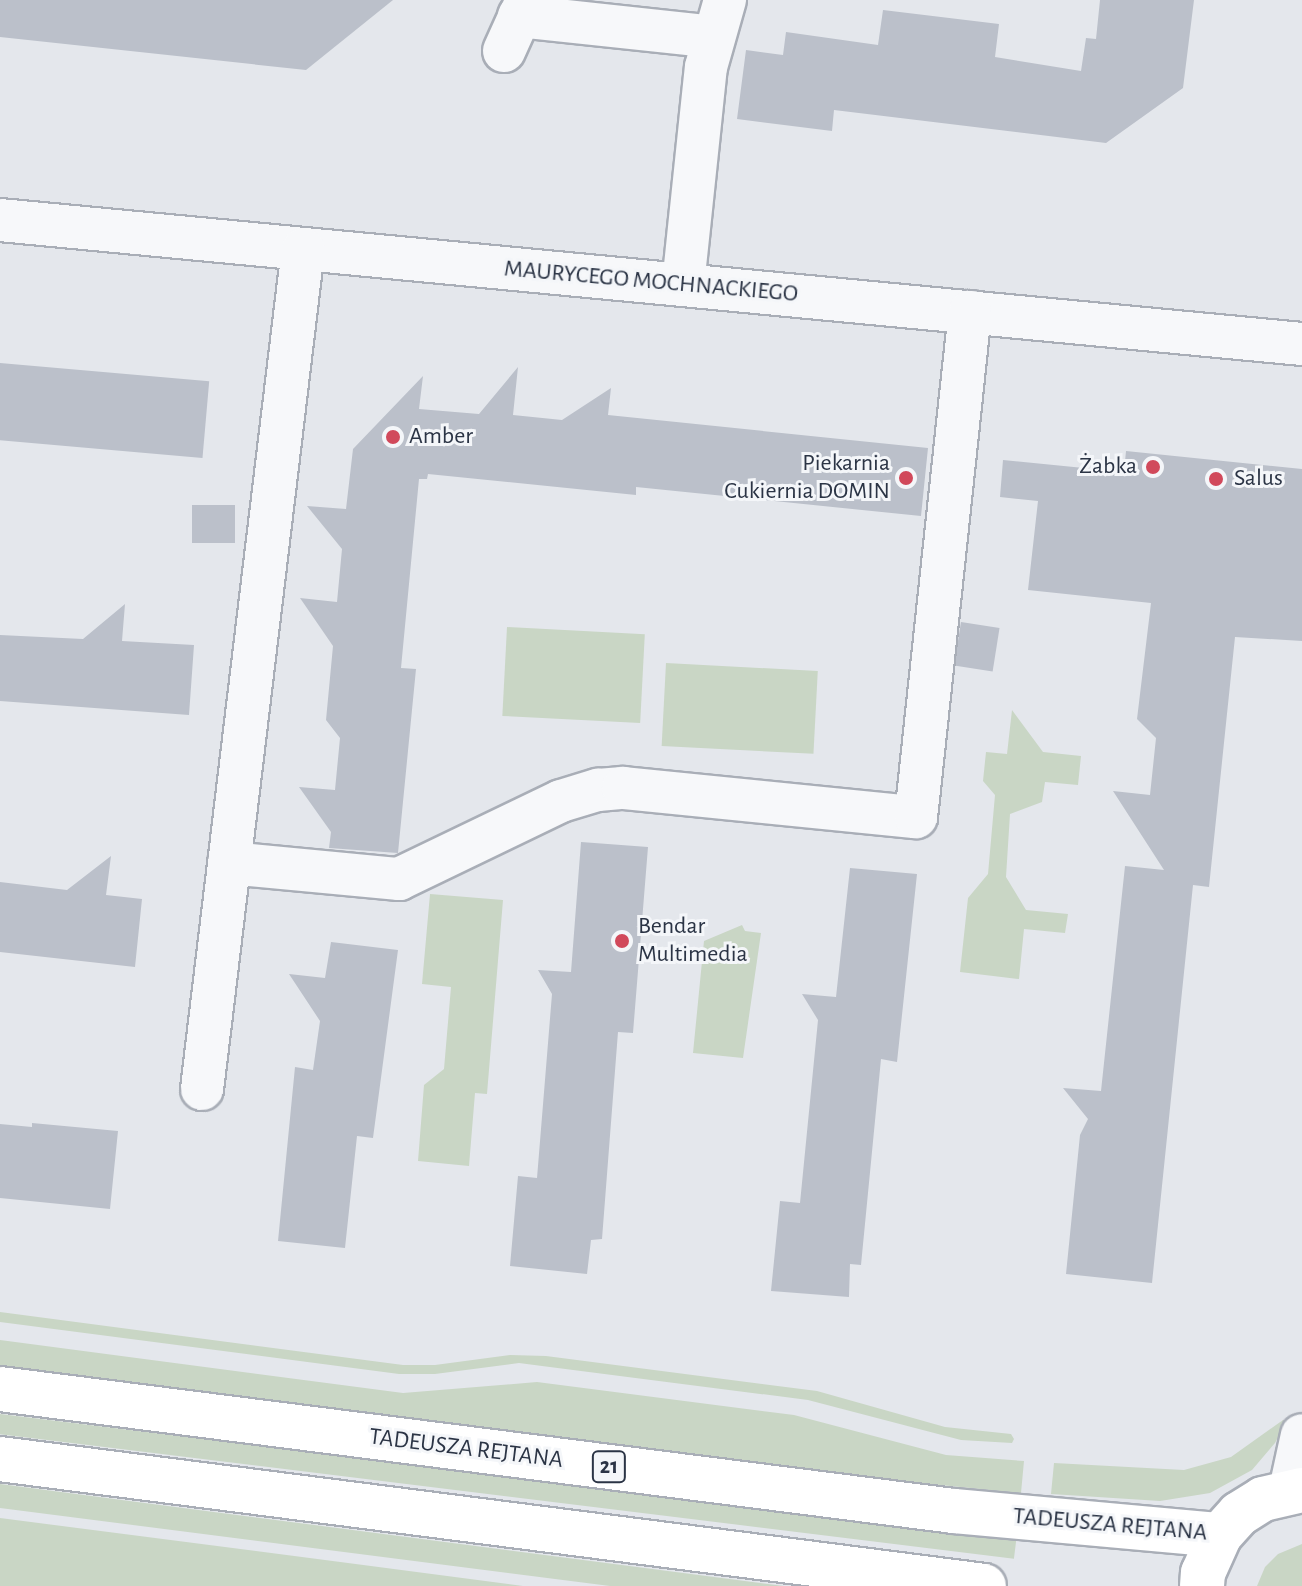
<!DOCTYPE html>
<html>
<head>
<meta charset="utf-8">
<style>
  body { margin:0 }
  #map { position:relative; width:1302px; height:1586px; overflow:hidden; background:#e4e7ec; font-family:"Alegreya Sans",sans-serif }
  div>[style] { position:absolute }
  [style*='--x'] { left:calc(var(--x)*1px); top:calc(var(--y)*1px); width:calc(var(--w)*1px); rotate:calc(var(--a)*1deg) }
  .green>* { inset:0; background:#c9d6c5; transform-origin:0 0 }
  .building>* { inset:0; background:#bbc0ca; transform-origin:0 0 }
  .roads { filter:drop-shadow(2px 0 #a9aeb7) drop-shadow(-2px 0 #a9aeb7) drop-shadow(0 2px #a9aeb7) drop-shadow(0 -2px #a9aeb7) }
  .street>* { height:42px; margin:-21px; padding:0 21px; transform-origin:21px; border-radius:21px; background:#f7f8fa }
  .primary>* { height:44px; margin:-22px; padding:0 22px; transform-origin:22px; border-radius:22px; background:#fff }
  .dots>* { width:22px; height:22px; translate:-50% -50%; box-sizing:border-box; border:4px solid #f4f6f9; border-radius:50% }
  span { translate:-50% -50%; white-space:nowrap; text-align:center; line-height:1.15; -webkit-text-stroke:6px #f4f6f9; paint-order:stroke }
  .shield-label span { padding:2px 6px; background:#f4f6f9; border:2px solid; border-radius:6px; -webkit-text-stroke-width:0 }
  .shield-label { font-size:22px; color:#2b3445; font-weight:700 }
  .street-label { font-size:24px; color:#2b3445 }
  .poi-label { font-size:24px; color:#2b3445 }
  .left { translate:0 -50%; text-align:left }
  .right { translate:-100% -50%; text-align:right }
</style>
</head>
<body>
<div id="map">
  <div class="green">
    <div style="left:507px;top:627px;width:138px;height:89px;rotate:3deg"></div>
    <div style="left:666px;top:663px;width:152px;height:83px;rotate:3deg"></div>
    <div style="clip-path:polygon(1012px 710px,1043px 752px,1081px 756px,1078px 785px,1045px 782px,1042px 802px,1010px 814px,1006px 877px,1026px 910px,1068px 914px,1065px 933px,1024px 929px,1019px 979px,960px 972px,968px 898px,988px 874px,995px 795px,983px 781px,986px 752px,1007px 754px)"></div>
    <div style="clip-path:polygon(430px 894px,503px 900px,487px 1094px,475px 1093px,469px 1166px,418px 1161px,424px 1085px,444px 1069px,451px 987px,422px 984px)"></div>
    <div style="clip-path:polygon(742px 925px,745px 931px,761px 933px,743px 1058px,693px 1053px,704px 941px)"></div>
    <div style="clip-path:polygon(0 1312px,403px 1365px,435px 1365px,510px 1355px,546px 1356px,817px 1391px,945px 1427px,1011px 1434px,1014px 1439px,1012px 1443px,961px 1440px,808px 1400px,542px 1366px,519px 1363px,435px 1374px,399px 1374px,0 1322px)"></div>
    <div style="clip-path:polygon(0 1340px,403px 1393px,537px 1382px,794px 1415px,946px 1455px,1024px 1461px,1021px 1493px,890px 1480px,0 1365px)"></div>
    <div style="left:0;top:1414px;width:1024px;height:20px;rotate:7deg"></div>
    <div style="clip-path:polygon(1283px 1420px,1287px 1420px,1275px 1443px,1252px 1470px,1210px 1493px,1160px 1501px,1051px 1494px,1054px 1463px,1184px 1470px,1231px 1457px)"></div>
    <div style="clip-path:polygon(0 1484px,137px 1502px,784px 1586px,610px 1586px,0 1508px)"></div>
    <div style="clip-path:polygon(0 1518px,348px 1563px,523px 1586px,0 1586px)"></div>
    <div style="clip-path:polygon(1302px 1544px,1302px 1586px,1257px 1586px,1265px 1567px,1278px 1554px)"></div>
  </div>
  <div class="building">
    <div style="clip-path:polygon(0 0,393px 0,306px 70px,0 37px)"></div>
    <div style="clip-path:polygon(1100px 0,1194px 0,1183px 88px,1106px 143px,834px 110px,832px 131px,737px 119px,746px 50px,783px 55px,786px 32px,878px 45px,883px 10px,999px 24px,995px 57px,1081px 71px,1086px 38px,1096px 39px)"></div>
    <div style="left:0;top:363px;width:210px;height:77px;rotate:5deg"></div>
    <div style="clip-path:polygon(518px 367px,513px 415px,562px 420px,611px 388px,608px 415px,928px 448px,921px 516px,636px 487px,636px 495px,428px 474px,427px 479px,419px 479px,401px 668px,416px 669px,398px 853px,329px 848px,331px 832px,299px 787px,335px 790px,340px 738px,326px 720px,333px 646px,300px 598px,337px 602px,342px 549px,307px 506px,346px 509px,353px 449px,423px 376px,419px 409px,479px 414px)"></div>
    <div style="clip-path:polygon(1126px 451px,1302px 469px,1302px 641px,1235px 637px,1209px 887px,1193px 885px,1152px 1283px,1066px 1274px,1080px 1135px,1088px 1119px,1063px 1088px,1101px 1091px,1125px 866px,1164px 870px,1113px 791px,1150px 795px,1156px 738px,1137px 719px,1151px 603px,1028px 590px,1038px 501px,1000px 497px,1003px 460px,1124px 472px)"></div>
    <div style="left:192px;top:505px;width:43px;height:38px"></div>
    <div style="clip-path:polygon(125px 604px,122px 641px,194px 645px,189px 715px,0 701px,0 635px,83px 639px)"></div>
    <div style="left:961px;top:622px;width:39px;height:44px;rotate:9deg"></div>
    <div style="clip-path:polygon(581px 842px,648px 847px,633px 1033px,618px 1032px,602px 1239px,591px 1240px,587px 1274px,510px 1266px,518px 1176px,537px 1178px,552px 994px,538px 970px,571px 972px)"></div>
    <div style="clip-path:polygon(111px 856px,106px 895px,142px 899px,135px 967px,0 952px,0 882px,67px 890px)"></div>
    <div style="clip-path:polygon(850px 868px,917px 874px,897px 1062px,881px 1059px,861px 1265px,850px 1264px,849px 1297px,771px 1291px,780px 1201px,800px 1203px,818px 1020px,802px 994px,836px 997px)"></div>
    <div style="clip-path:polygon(331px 942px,398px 950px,373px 1138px,357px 1136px,345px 1248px,278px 1241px,295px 1067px,313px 1070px,320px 1021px,289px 974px,325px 978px)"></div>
    <div style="clip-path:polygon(32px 1123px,118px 1131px,110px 1209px,0 1198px,0 1124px,32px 1127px)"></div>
  </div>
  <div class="roads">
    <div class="street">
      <div style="--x:519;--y:16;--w:196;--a:6.1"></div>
      <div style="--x:504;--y:51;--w:56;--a:-65.7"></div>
      <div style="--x:0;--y:220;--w:1308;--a:5.44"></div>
      <div style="--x:683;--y:285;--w:219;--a:-84"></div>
      <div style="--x:706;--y:67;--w:70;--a:-74.2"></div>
      <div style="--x:229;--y:863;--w:171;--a:5.4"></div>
      <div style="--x:399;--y:879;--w:180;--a:-25.7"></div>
      <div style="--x:561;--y:801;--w:39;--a:-17"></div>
      <div style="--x:598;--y:790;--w:25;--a:-5"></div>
      <div style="--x:623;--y:788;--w:294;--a:5.7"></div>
      <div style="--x:916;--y:817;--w:508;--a:-83.9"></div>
      <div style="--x:202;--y:1089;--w:846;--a:-83.14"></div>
      <div style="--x:1290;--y:1490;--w:56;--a:-77.7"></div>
    </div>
    <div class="primary">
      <div style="--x:0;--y:1389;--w:962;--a:7.29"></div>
      <div style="--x:954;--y:1511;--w:267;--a:5.2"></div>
      <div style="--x:0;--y:1459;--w:992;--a:7.35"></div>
      <div style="--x:1202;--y:1586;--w:13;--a:-86"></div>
      <div style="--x:1203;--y:1573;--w:42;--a:-65.9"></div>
      <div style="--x:1220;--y:1535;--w:28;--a:-48"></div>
      <div style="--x:1239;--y:1514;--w:28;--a:-32"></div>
      <div style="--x:1263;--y:1499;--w:40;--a:-13"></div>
    </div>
  </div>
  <div class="dots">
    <div style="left:393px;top:437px;background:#d1495b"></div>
    <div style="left:1153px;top:467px;background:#d1495b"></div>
    <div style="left:906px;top:478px;background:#d1495b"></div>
    <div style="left:1216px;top:479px;background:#d1495b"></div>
    <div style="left:622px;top:941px;background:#d1495b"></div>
  </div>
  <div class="shield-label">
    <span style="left:609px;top:1467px">21</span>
  </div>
  <div class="street-label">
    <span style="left:651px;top:282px;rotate:5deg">MAURYCEGO MOCHNACKIEGO</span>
    <span style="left:466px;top:1449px;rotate:7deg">TADEUSZA REJTANA</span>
    <span style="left:1110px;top:1525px;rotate:5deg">TADEUSZA REJTANA</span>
  </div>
  <div class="poi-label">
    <span class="left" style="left:409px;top:437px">Amber</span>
    <span class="right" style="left:890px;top:478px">Piekarnia<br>Cukiernia DOMIN</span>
    <span class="right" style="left:1137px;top:467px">Żabka</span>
    <span class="left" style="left:1234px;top:479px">Salus</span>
    <span class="left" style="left:638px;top:941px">Bendar<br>Multimedia</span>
  </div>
</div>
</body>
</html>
